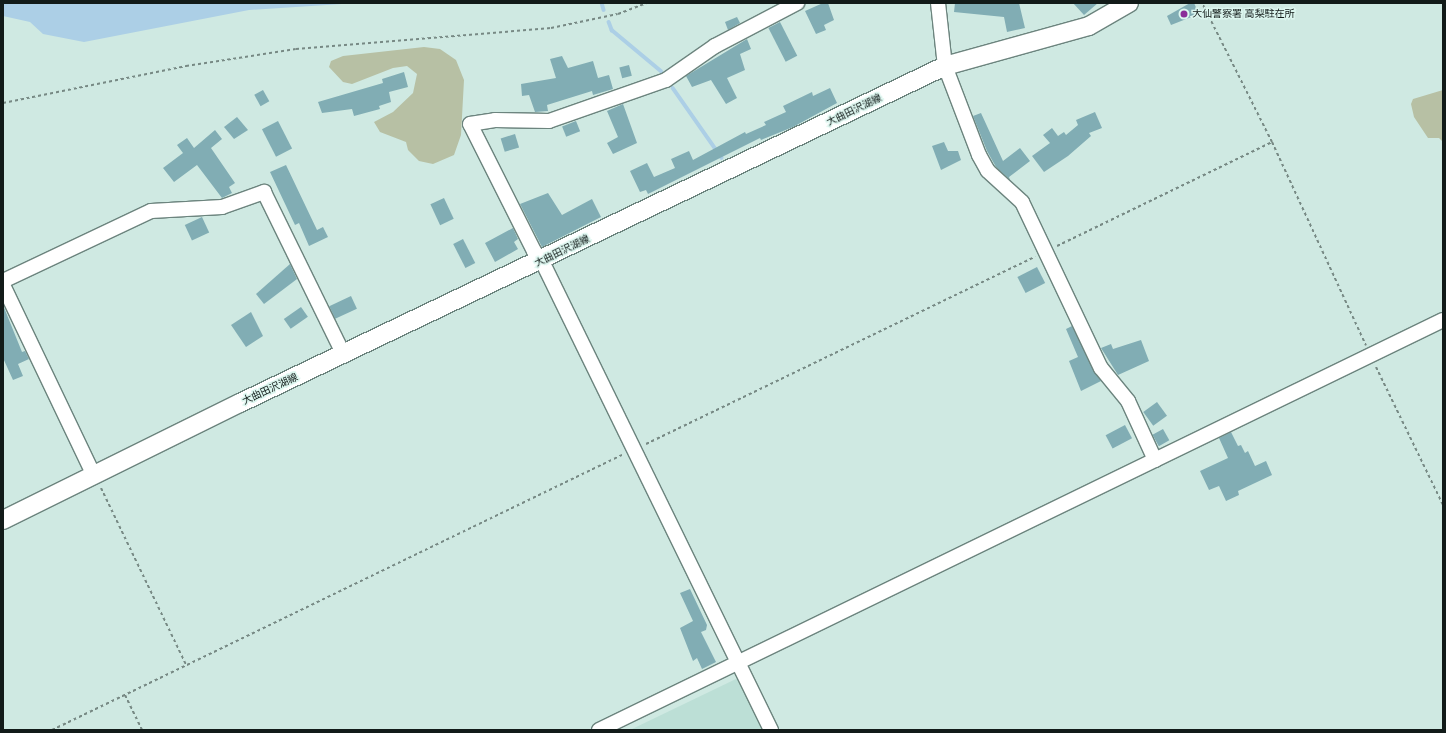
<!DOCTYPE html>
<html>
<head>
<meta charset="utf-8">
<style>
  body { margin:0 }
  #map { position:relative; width:1446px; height:733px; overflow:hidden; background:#cfe9e2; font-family:Montserrat,"Noto Sans JP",sans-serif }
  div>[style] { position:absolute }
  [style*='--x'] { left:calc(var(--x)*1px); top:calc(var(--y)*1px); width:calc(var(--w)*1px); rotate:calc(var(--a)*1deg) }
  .built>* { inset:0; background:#bcdfd6 }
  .green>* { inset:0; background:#b7c0a4 }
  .water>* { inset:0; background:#accfe6 }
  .stream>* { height:3.5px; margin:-1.75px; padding:0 1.75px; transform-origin:1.75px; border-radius:1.75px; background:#accfe6 }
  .building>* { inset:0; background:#81adb4; transform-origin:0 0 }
  .path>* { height:2px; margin-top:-1px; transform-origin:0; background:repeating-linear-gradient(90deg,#778984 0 3px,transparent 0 6px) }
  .roads { filter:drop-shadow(1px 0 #6c847e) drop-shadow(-1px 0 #6c847e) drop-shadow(0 1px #6c847e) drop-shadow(0 -1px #6c847e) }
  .minor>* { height:14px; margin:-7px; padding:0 7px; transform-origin:7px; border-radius:7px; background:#fff }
  .major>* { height:18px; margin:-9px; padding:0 9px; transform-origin:9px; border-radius:9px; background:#fff }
  .dots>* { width:11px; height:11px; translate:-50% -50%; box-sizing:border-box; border:2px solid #dcf6ef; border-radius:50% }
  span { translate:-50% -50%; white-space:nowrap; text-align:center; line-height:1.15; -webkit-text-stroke:3px #dcf6ef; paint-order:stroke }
  .poi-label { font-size:10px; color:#121b19 }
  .left { translate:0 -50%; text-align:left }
  .street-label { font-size:10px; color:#121b19 }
  .frame { position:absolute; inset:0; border:4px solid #121b19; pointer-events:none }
</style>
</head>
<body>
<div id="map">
  <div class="built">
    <div style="clip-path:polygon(738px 678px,765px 730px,630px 730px)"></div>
  </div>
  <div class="green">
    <div style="clip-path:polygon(424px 47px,440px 49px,456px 60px,464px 80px,461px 135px,454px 155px,433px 164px,419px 161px,408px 150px,406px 142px,380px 132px,374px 122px,393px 112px,413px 93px,417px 74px,407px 66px,393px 68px,352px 84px,343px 82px,329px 67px,331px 61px,343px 56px)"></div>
    <div style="clip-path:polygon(1443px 90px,1443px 142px,1439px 138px,1428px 138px,1414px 117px,1411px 104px,1413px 99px)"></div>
  </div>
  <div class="water">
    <div style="clip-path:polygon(3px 3px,357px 3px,249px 10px,84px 42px,43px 34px,30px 22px,3px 16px)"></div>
  </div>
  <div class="stream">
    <div style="--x:602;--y:3;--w:7;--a:74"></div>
    <div style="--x:609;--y:22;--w:9;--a:69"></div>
    <div style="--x:612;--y:30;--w:64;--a:39.9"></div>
    <div style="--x:673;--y:88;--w:85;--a:55"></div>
  </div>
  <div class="building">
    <div style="clip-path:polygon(823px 3px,828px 3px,834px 20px,824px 25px,826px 30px,816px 34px,805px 11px)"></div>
    <div style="clip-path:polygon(955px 3px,1019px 3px,1025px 28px,1007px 32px,1004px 17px,954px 12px)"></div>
    <div style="clip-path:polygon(1073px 3px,1098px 3px,1084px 15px)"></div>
    <div style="clip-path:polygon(1190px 3px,1194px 3px,1199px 14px,1171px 25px,1167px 16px)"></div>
    <div style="clip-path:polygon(737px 17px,740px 23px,728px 30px,725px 22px)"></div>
    <div style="left:780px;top:22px;width:38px;height:13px;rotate:63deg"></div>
    <div style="clip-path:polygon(747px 39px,751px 49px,740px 54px,745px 70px,727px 78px,737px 98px,726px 104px,711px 80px,692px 87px,686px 76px)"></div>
    <div style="clip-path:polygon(562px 56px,568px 68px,593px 61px,598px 78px,609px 75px,613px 89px,593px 95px,592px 91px,547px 105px,548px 111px,535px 112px,529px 95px,522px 96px,521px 84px,556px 78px,550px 59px)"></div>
    <div style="left:629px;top:65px;width:11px;height:10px;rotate:75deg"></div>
    <div style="clip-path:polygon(404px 72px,408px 87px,389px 92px,391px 102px,379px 106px,380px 109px,354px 116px,352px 109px,322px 113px,318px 102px,383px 83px,382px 79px)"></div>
    <div style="clip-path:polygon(830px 88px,837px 103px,793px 127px,761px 140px,760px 138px,648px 194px,646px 190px,640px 192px,630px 171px,647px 163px,654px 177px,675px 168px,671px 159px,689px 151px,693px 160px,745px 132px,746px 134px,766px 125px,764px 122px,786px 112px,783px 106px,812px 92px,813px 96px)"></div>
    <div style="left:263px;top:90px;width:13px;height:10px;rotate:61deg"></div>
    <div style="clip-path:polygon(623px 104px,637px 143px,613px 154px,607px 143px,618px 137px,607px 111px)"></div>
    <div style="clip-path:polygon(1095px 112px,1102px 128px,1089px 133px,1091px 136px,1068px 156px,1044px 172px,1032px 156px,1050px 143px,1043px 135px,1052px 128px,1058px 136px,1064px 132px,1066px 135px,1078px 125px,1076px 120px)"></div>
    <div style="clip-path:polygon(981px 113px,1003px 161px,1020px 148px,1030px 161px,1009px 177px,1010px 180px,996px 167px,987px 151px,973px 116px)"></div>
    <div style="clip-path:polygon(237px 117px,248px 130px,234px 139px,224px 127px)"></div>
    <div style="left:278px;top:121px;width:31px;height:18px;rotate:63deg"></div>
    <div style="left:576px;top:121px;width:11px;height:15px;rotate:68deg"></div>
    <div style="clip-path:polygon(215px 130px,222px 139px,211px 148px,235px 183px,229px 187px,232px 193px,222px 198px,197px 165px,174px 182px,163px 168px,183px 153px,177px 145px,187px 138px,194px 148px)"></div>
    <div style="left:515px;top:134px;width:14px;height:15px;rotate:73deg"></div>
    <div style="clip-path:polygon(944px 142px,948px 151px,958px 151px,961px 160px,941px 170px,932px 146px)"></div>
    <div style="clip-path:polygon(286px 165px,317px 230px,323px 227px,328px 237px,309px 246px,299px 223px,295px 225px,270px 172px)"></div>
    <div style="clip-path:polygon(548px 193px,562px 215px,592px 199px,601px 217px,542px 247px,520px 204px)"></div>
    <div style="left:444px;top:198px;width:23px;height:15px;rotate:65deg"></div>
    <div style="left:202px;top:217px;width:17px;height:19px;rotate:65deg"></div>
    <div style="clip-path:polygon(513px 228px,518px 239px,514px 242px,518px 249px,495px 262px,485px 243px)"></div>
    <div style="left:463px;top:239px;width:27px;height:11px;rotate:63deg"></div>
    <div style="clip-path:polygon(290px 264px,297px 279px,264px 304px,256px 294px)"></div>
    <div style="left:1037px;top:267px;width:18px;height:22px;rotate:63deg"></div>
    <div style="left:351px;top:296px;width:14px;height:24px;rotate:65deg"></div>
    <div style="clip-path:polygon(3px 305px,22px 352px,25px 351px,29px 359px,18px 364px,23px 376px,13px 380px,3px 358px)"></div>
    <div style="left:301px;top:307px;width:12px;height:21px;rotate:55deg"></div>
    <div style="clip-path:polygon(251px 312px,263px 336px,246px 347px,231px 325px)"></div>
    <div style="clip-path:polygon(1072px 326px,1101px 381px,1081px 391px,1069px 361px,1078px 357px,1066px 329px)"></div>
    <div style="clip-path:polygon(1141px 340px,1149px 361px,1118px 375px,1101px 348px,1111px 344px,1113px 349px)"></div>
    <div style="left:1157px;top:402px;width:17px;height:17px;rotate:54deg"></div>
    <div style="left:1125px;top:425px;width:15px;height:22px;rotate:62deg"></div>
    <div style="left:1163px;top:429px;width:13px;height:12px;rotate:61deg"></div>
    <div style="clip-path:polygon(1231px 432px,1238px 446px,1241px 445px,1245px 453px,1248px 451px,1255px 466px,1266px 461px,1272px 475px,1238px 491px,1239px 495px,1226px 501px,1219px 486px,1209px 490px,1200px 471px,1228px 458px,1219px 438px)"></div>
    <div style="clip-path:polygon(690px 589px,707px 625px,706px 630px,701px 632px,716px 662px,702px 669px,697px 658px,693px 661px,680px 628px,693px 621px,680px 593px)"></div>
  </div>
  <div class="path">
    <div style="--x:3;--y:103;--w:187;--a:-11.4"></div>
    <div style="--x:186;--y:66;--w:111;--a:-8.8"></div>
    <div style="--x:296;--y:49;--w:256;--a:-4.7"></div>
    <div style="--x:551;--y:28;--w:68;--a:-11.8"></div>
    <div style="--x:618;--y:14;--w:30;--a:-21"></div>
    <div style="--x:1272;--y:142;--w:224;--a:65.2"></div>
    <div style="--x:1057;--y:246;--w:239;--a:-25.8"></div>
    <div style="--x:1272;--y:142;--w:156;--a:-116.7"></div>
    <div style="--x:1376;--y:367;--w:153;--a:64.1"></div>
    <div style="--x:646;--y:444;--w:432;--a:-25.7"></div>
    <div style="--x:101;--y:488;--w:196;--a:64.3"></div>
    <div style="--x:125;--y:695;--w:39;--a:64"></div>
    <div style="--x:52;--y:730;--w:633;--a:-25.76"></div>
  </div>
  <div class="roads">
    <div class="minor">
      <div style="--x:938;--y:3;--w:63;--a:83.7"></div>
      <div style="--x:945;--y:66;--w:95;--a:69.1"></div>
      <div style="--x:979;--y:155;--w:18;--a:61"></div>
      <div style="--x:988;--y:171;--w:46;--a:42.4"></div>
      <div style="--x:1022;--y:202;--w:184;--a:64.6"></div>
      <div style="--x:1101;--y:368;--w:43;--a:50.7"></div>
      <div style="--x:1128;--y:401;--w:65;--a:65.4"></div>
      <div style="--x:3;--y:281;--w:164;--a:-25.3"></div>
      <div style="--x:151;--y:211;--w:71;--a:-3.2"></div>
      <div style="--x:222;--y:207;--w:45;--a:-19.7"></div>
      <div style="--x:264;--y:192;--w:182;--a:63.9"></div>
      <div style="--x:3;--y:285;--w:212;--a:64.5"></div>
      <div style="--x:599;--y:730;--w:938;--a:-25.91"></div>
      <div style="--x:771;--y:730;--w:522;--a:-116.03"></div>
      <div style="--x:542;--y:261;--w:13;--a:-129"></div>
      <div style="--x:534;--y:251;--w:142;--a:-116.7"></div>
      <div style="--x:470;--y:124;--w:25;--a:-9"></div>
      <div style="--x:495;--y:120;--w:54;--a:1.1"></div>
      <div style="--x:549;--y:121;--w:124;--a:-19.3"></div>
      <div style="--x:666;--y:80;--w:60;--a:-34.8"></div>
      <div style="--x:715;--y:46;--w:93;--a:-27.7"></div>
    </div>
    <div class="major">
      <div style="--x:3;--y:520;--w:264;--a:-26.3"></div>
      <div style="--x:240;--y:403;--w:781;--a:-25.55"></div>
      <div style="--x:945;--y:66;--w:149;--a:-15.5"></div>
      <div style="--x:1089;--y:26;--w:46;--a:-29.9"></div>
    </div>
  </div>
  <div class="dots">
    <div style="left:1184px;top:14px;background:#8b2e99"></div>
  </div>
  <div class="poi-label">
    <span class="left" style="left:1192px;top:14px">大仙警察署 高梨駐在所</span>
  </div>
  <div class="street-label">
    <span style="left:854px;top:110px;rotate:-26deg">大曲田沢湖線</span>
    <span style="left:562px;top:251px;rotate:-26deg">大曲田沢湖線</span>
    <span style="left:270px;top:389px;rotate:-25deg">大曲田沢湖線</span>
  </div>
  <div class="frame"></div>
</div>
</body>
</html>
